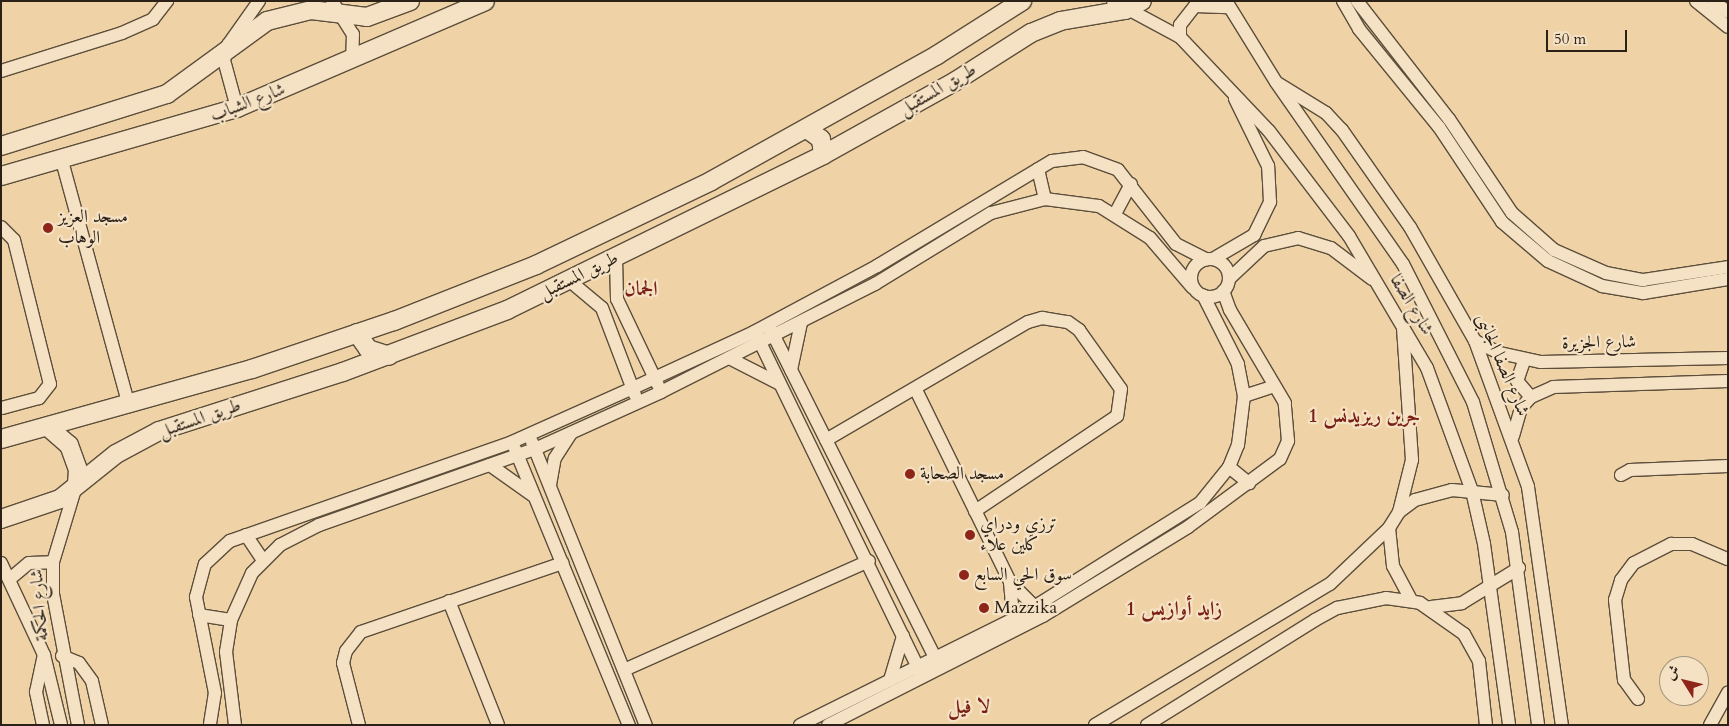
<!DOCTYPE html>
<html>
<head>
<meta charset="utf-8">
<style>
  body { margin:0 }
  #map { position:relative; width:1729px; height:726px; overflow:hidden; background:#efd3a6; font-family:Cardo,Amiri,serif }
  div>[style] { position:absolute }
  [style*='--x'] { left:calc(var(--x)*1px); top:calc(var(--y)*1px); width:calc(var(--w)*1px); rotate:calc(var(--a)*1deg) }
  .roads { filter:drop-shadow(1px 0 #5c4e3b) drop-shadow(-1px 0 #5c4e3b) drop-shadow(0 1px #5c4e3b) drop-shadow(0 -1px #5c4e3b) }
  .street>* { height:12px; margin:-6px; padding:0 6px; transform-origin:6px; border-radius:6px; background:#f5e2c5 }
  .street>.ring { margin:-6px; padding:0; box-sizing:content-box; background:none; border:12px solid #f5e2c5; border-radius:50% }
  .secondary>* { height:18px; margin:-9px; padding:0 9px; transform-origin:9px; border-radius:9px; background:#f5e2c5 }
  .dots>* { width:14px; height:14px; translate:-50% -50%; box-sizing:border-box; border:2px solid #f5e2c5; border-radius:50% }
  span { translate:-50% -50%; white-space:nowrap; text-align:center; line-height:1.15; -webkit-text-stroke:4.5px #f5e2c5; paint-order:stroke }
  .street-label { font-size:18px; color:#2b2117 }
  .poi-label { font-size:18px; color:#2b2117 }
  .left { translate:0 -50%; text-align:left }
  .quarter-label { font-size:20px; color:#7a1f14; font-weight:700 }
  .frame { position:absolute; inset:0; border:2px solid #2b2117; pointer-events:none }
  .north { position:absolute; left:1659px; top:656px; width:50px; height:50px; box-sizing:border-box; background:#f5e2c5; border:1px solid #a4957f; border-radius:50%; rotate:306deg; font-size:14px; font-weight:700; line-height:20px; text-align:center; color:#2b2117 }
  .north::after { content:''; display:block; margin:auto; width:18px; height:22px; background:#8f2418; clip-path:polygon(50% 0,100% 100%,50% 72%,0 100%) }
  .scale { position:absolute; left:1546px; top:30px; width:81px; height:22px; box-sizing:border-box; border:2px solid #2b2117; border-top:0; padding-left:6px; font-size:15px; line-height:18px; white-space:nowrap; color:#2b2117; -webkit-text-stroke:4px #f5e2c5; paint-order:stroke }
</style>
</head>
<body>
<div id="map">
  <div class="roads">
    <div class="street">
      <div style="--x:332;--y:1;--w:39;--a:58"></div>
      <div style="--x:353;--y:34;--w:26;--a:92"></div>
      <div style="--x:1113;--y:1;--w:76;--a:28.2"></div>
      <div style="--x:1180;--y:37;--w:129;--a:46.6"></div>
      <div style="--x:1269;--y:131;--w:132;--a:52.7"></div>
      <div style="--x:1349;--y:236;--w:153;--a:59.4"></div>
      <div style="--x:1427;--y:368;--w:131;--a:69.9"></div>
      <div style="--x:1472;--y:491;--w:54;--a:77.2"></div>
      <div style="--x:1484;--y:544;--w:183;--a:82.1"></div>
      <div style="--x:1226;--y:1;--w:95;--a:58.3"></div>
      <div style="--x:1276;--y:82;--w:222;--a:55.1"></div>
      <div style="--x:1403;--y:264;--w:155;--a:63.1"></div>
      <div style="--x:1473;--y:402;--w:136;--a:73.3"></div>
      <div style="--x:1512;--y:532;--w:195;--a:82.3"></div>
      <div style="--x:1343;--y:1;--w:32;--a:60"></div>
      <div style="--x:1359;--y:29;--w:127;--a:50.8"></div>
      <div style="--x:1439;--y:127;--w:114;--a:56.4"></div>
      <div style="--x:1502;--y:222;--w:60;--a:40.3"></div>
      <div style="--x:1548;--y:261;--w:60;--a:24.8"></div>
      <div style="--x:1602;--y:286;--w:42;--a:9.7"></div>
      <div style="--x:1643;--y:293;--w:86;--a:-9.4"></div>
      <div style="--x:1357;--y:1;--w:150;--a:52.1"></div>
      <div style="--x:1449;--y:119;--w:113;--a:56.2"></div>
      <div style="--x:1512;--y:213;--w:56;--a:41.4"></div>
      <div style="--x:1554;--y:250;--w:57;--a:23.9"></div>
      <div style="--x:1606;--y:273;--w:38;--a:11"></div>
      <div style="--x:1643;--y:280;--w:86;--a:-8.7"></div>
      <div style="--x:1696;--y:1;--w:41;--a:39.1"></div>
      <div style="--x:1713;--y:1;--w:19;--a:36"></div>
      <div style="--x:1180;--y:37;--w:12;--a:-90"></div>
      <div style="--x:1180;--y:25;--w:24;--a:-52"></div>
      <div style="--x:1195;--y:6;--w:33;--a:2"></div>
      <div style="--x:1;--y:71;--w:127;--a:-17.4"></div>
      <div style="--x:122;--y:33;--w:34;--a:-24"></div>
      <div style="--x:153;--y:19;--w:23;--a:-52"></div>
      <div style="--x:1279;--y:84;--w:55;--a:31.7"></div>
      <div style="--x:1326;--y:113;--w:23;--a:47"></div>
      <div style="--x:1342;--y:130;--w:118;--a:55"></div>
      <div style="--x:1410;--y:227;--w:131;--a:60.3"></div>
      <div style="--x:1475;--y:341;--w:155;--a:70"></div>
      <div style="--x:1528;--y:487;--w:240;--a:81.9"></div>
      <div style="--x:237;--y:108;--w:50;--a:-105.2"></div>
      <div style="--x:224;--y:60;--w:16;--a:-75"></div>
      <div style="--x:228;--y:45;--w:54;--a:-54.8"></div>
      <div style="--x:62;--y:161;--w:254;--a:74.7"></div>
      <div style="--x:1038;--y:169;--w:31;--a:77"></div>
      <div style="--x:1115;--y:214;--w:34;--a:-62"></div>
      <div style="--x:1;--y:227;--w:18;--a:45"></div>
      <div style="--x:14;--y:240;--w:148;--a:76"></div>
      <div style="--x:50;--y:384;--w:18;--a:128"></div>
      <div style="--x:39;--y:398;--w:39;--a:165"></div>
      <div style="--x:616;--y:258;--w:41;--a:88.6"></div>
      <div style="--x:617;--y:299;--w:95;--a:64.5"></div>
      <div style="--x:1213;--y:259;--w:48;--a:-30.3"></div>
      <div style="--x:1254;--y:235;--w:37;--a:-64"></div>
      <div style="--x:1270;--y:202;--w:36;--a:-93"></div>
      <div style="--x:1268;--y:166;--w:75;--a:-116.2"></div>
      <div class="ring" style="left:1191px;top:259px;width:26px;height:26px"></div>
      <div style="--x:1229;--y:279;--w:48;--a:-43.3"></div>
      <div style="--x:1264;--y:246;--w:35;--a:-13"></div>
      <div style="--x:1298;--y:238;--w:34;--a:17"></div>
      <div style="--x:1331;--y:248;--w:51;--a:37.1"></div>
      <div style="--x:571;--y:282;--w:40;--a:40"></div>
      <div style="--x:602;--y:308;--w:93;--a:69.2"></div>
      <div style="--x:771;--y:330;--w:375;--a:63.4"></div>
      <div style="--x:757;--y:336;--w:375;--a:64.1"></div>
      <div style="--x:1475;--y:341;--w:28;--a:26"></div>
      <div style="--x:1500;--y:353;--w:42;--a:12.4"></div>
      <div style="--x:1541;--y:362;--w:187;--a:-1.2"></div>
      <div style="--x:729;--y:358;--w:57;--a:27"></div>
      <div style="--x:1524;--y:361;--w:21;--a:109"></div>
      <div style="--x:1517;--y:381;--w:21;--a:49"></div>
      <div style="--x:791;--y:370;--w:48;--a:-78"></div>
      <div style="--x:916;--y:390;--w:214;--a:63.9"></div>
      <div style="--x:1010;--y:582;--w:24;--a:85"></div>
      <div style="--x:1012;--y:606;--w:20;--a:60"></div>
      <div style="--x:1244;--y:396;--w:32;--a:-18"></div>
      <div style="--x:1513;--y:436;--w:29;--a:-74"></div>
      <div style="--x:1521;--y:408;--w:15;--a:-48"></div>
      <div style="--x:1531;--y:397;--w:24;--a:-24"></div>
      <div style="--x:1553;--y:387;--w:175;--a:-2"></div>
      <div style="--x:826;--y:440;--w:234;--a:-30.3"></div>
      <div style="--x:1028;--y:322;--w:15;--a:-16"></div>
      <div style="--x:1042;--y:318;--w:26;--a:9"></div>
      <div style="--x:1068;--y:322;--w:14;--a:36"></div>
      <div style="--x:1079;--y:330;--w:72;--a:54.6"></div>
      <div style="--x:1121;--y:389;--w:27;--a:98"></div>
      <div style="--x:1117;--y:416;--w:171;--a:146.2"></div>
      <div style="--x:532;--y:442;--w:305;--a:68.1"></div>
      <div style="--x:515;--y:449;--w:299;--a:67.6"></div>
      <div style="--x:490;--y:465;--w:52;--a:35.5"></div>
      <div style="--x:1229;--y:467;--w:26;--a:39"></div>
      <div style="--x:1621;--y:475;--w:10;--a:-29"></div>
      <div style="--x:1630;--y:470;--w:98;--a:-2.3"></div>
      <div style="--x:550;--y:485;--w:27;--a:-80"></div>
      <div style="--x:555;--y:458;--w:30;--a:-57"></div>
      <div style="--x:76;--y:486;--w:79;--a:106.8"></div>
      <div style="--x:53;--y:562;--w:32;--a:90"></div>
      <div style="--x:53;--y:594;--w:133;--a:79.2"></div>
      <div style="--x:1399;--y:512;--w:20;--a:-37"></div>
      <div style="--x:1415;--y:500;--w:38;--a:-15"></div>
      <div style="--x:1452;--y:490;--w:51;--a:5.6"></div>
      <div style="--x:1389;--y:528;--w:38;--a:84"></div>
      <div style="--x:1393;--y:566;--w:38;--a:62"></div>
      <div style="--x:246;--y:535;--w:29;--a:56"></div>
      <div style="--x:1;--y:563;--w:102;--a:64.9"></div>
      <div style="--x:44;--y:655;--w:72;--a:76.3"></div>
      <div style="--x:11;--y:578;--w:23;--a:-40"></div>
      <div style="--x:29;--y:563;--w:24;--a:-2"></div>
      <div style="--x:1010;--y:582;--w:42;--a:45"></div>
      <div style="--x:449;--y:601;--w:133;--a:68.4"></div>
      <div style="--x:1431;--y:607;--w:31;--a:-7"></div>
      <div style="--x:1462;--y:603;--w:67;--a:-31.6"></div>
      <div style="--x:199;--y:615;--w:32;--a:9"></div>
      <div style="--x:62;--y:656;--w:18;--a:22"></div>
      <div style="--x:79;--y:663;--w:22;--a:54"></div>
      <div style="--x:92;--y:681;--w:45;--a:77.2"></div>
      <div style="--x:624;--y:670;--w:268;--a:-24"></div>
      <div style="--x:890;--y:680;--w:46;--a:-73.5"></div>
      <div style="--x:1638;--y:699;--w:24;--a:-126"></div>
      <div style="--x:1624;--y:680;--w:81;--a:-96.4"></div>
      <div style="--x:1615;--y:600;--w:21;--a:-73"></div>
      <div style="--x:1621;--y:580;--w:21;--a:-53"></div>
      <div style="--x:1634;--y:563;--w:42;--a:-27.2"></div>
      <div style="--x:1671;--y:544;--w:21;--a:0"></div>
      <div style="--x:1692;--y:544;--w:39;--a:23"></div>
      <div style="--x:210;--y:724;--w:31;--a:-81"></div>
      <div style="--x:215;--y:693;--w:98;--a:-101.2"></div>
      <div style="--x:196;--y:597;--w:34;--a:-75"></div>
      <div style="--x:205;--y:564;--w:34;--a:-43"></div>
      <div style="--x:230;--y:541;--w:299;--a:-19.3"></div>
      <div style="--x:512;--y:442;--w:133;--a:-24.1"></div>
      <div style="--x:633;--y:388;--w:133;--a:-24.8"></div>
      <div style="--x:754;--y:332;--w:140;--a:-28.2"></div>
      <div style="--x:877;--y:266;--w:204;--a:-31"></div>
      <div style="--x:1052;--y:161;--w:31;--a:-7"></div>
      <div style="--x:1083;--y:157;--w:37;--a:20"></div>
      <div style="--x:1118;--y:170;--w:94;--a:51.9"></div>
      <div style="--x:1176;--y:244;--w:34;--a:27"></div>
      <div style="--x:43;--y:725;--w:34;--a:-102"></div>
      <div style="--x:36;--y:692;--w:38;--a:-78"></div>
      <div style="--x:235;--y:725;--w:74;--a:-97"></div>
      <div style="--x:226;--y:652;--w:32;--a:-81"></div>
      <div style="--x:231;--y:620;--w:51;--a:-65.9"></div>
      <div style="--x:252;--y:573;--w:40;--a:-45"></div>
      <div style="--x:280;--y:545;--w:44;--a:-27.1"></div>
      <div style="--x:319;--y:525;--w:229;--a:-19.4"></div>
      <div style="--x:535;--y:449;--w:138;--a:-24.3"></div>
      <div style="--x:661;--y:392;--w:240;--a:-26.8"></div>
      <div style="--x:875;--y:284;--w:136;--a:-31.5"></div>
      <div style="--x:991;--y:213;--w:56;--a:-14.5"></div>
      <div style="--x:1045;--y:199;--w:54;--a:7.4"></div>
      <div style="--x:1099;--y:206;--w:60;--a:32.1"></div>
      <div style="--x:1150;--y:238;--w:65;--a:49.4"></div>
      <div style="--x:359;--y:725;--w:64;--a:-104.5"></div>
      <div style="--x:343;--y:663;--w:12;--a:-76"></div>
      <div style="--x:346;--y:651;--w:24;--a:-52"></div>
      <div style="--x:361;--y:632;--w:213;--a:-18.9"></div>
      <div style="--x:800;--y:725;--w:243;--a:-26.4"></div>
      <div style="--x:1018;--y:617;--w:215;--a:-32.1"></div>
      <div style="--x:1200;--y:503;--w:46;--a:-51.1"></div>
      <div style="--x:1229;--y:467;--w:24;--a:-68"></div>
      <div style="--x:1238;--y:445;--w:49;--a:-83"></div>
      <div style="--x:1244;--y:396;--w:33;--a:-101"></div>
      <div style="--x:1238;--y:364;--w:77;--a:-116.9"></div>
      <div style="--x:828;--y:725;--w:241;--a:-26.9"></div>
      <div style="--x:1043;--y:616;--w:170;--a:-31.5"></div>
      <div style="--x:1188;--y:527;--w:114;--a:-36.5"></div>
      <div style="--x:1280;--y:459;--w:20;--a:-66"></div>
      <div style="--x:1288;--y:441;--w:38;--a:-95"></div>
      <div style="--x:1285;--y:403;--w:108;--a:-120.6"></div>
      <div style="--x:1230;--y:310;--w:20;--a:-110"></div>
      <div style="--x:1095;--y:725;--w:274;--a:-31"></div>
      <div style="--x:1330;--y:584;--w:81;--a:-43.5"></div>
      <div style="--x:1389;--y:528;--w:19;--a:-58"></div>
      <div style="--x:1399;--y:512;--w:54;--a:-76"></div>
      <div style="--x:1412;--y:460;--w:131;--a:-93.9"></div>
      <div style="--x:1147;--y:725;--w:198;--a:-32"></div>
      <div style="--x:1315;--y:620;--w:25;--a:-29"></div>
      <div style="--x:1337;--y:608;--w:50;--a:-11.5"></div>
      <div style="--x:1386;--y:598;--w:34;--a:8"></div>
      <div style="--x:1420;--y:603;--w:54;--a:35.2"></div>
      <div style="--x:1464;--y:634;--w:31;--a:61"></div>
      <div style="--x:1479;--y:661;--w:64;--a:83.8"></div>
      <div style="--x:1710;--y:725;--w:37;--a:-61"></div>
    </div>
    <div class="secondary">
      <div style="--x:807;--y:129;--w:17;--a:36"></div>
      <div style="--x:821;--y:139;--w:16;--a:83"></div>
      <div style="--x:1;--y:146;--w:174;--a:-17.4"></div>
      <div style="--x:167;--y:94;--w:124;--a:-36.1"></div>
      <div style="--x:267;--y:21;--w:45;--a:-14"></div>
      <div style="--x:311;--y:10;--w:56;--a:7.1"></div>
      <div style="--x:367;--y:17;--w:46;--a:-20.4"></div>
      <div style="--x:1;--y:176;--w:246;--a:-16.1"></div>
      <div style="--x:237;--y:108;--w:270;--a:-23.3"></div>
      <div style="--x:357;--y:333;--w:19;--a:55"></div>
      <div style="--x:368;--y:349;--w:22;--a:18"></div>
      <div style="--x:48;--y:427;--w:28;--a:41"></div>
      <div style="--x:69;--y:445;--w:27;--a:70"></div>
      <div style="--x:78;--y:470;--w:14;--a:94"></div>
      <div style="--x:1;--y:439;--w:261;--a:-15.6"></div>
      <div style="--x:252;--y:369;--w:150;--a:-18.7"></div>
      <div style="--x:394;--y:321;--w:153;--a:-21.5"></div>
      <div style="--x:536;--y:265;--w:194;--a:-25.6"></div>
      <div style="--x:711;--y:181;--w:259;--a:-29.1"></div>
      <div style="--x:937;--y:55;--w:101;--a:-32.4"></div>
      <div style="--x:1;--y:519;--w:62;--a:-18.7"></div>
      <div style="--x:60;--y:499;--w:72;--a:-38.8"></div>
      <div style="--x:116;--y:454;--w:49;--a:-28.1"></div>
      <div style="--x:159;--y:431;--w:193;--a:-17.8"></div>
      <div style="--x:343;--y:372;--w:175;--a:-20.7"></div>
      <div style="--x:507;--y:310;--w:352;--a:-26.1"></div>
      <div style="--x:823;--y:155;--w:150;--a:-29.1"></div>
      <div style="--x:954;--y:82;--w:91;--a:-32.5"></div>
      <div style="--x:1031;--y:33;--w:31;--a:-22"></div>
      <div style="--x:1060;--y:21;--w:66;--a:-9.6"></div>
      <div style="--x:1125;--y:10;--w:19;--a:-28"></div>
    </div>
  </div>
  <div class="dots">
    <div style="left:48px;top:228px;background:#8f2418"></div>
    <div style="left:910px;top:474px;background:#8f2418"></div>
    <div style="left:970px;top:535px;background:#8f2418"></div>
    <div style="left:964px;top:575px;background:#8f2418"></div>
    <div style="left:984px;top:608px;background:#8f2418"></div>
  </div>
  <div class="street-label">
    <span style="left:938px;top:90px;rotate:-30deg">طريق المستقبل</span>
    <span style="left:248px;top:103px;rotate:-21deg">شارع الشباب</span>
    <span style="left:579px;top:276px;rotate:-26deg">طريق المستقبل</span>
    <span style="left:1411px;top:305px;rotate:59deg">شارع الصفا</span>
    <span style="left:1599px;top:343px;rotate:-1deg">شارع الجزيرة</span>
    <span style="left:1502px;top:365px;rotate:67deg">شارع الصفا الجانبى</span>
    <span style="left:200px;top:419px;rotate:-19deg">طريق المستقبل</span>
    <span style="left:40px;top:605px;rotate:-95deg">شارع الحكمة</span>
  </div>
  <div class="poi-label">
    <span class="left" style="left:58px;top:228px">مسجد العزيز<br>الوهاب</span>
    <span class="left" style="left:920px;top:474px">مسجد الصحابة</span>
    <span class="left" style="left:980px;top:535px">ترزي ودراي<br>كلين علاء</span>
    <span class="left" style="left:974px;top:575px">سوق الحي السابع</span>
    <span class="left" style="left:994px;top:608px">Mazzika</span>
  </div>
  <div class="quarter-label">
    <span style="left:641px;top:288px">الجمان</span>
    <span style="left:1364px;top:415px">جرين ريزيدنس 1</span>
    <span style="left:1174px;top:608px">زايد أوازيس 1</span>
    <span style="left:969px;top:706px">لا فيل</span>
  </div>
  <div class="frame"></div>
  <div class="north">ش</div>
  <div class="scale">50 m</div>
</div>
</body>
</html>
